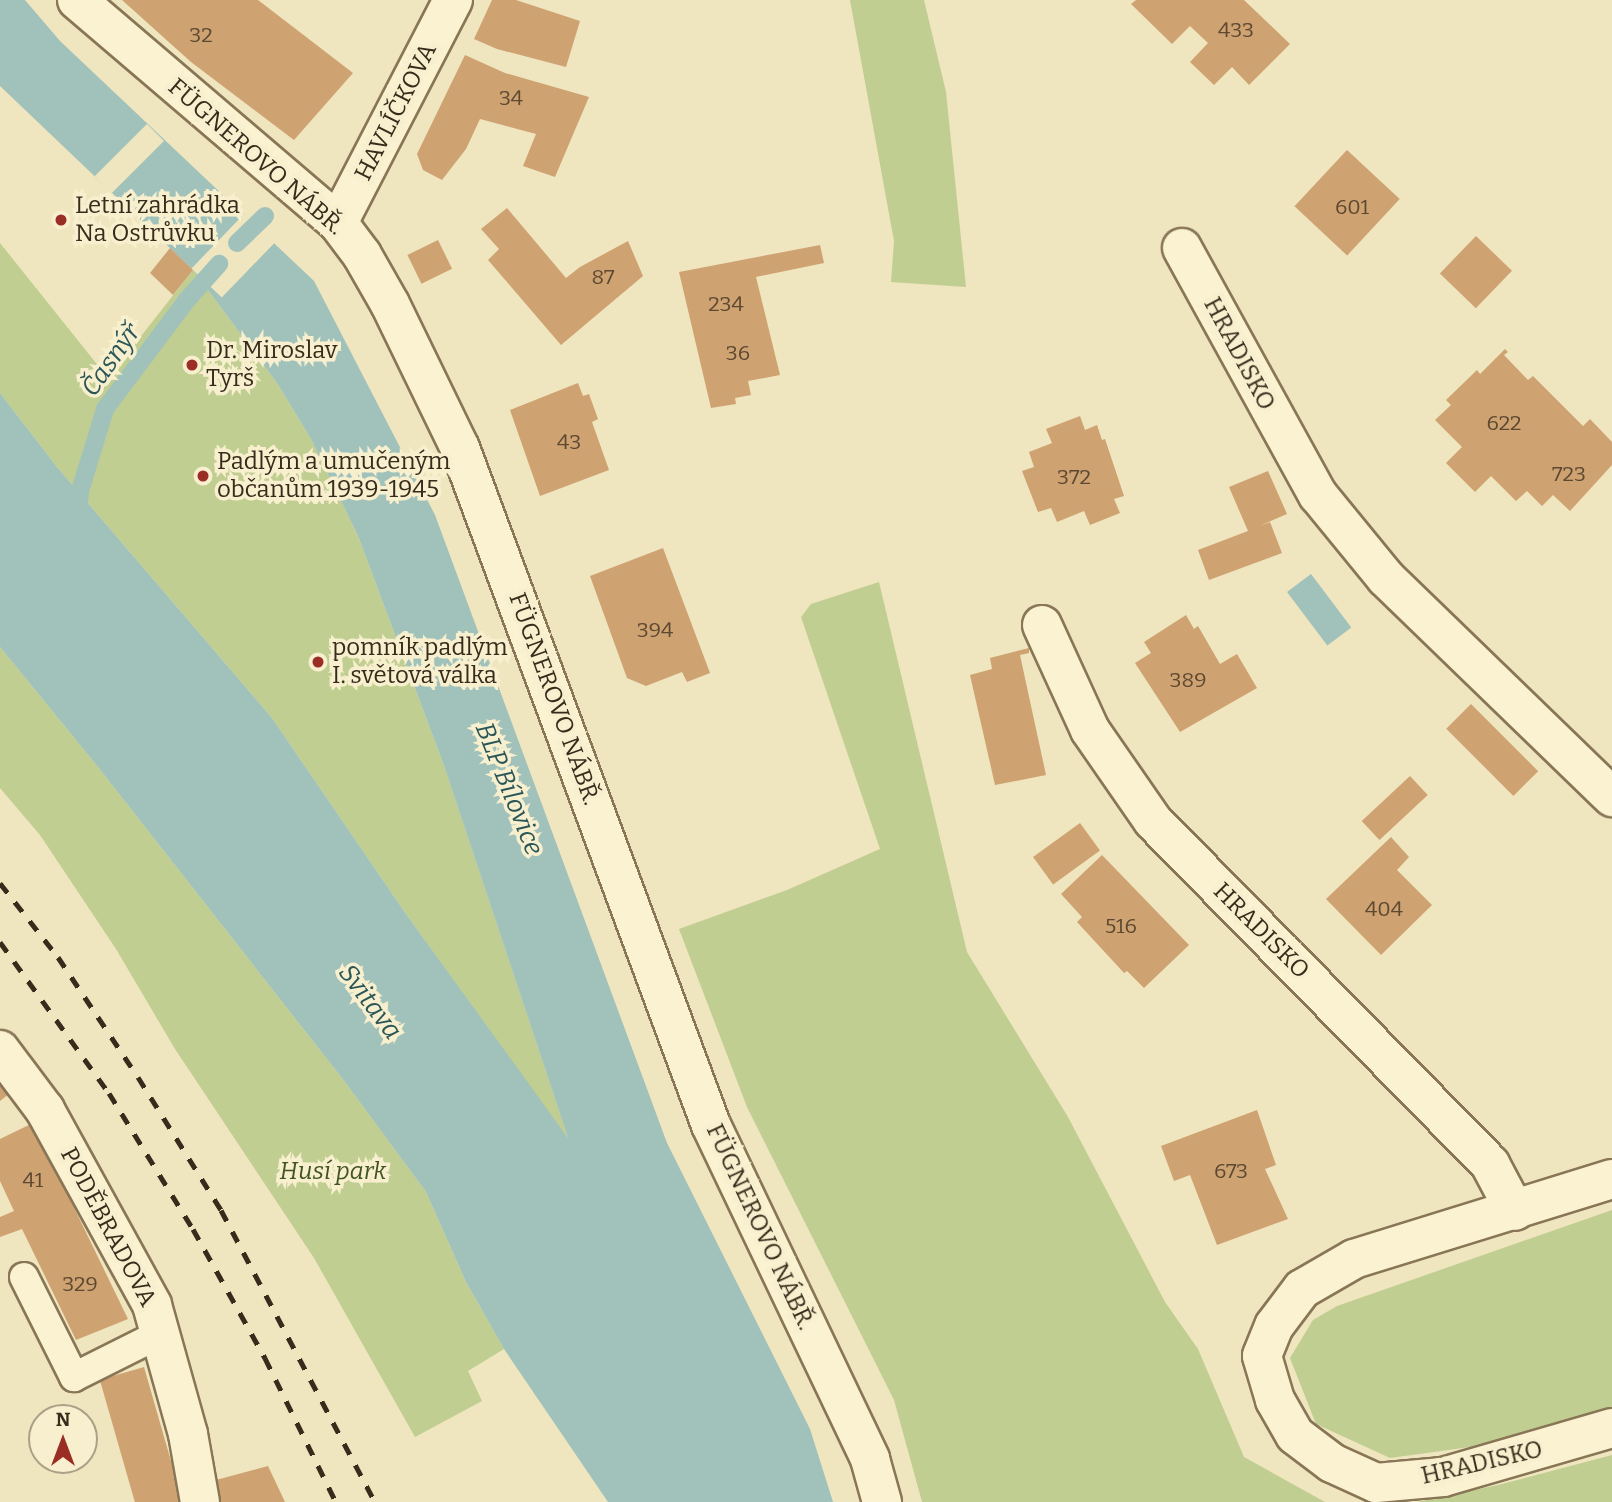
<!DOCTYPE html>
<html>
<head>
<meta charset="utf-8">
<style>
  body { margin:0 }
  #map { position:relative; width:1612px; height:1502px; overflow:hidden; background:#efe5be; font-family:Bitter,serif }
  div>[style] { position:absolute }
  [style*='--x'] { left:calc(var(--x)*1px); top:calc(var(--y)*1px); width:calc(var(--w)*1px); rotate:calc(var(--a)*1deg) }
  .green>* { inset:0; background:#c1ce92 }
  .water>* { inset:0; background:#a1c1bb; transform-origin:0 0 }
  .pier>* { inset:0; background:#efe5be; transform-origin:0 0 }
  .stream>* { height:18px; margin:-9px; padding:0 9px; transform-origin:9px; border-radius:9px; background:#a1c1bb }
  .building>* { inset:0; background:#cfa272; transform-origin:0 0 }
  .roads { filter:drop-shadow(2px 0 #887656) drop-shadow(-2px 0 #887656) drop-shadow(0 2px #887656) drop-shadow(0 -2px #887656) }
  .service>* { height:28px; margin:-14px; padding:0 14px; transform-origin:14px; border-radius:14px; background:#faf2d1 }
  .minor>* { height:38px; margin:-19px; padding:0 19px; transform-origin:19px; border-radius:19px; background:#faf2d1 }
  .tertiary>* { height:38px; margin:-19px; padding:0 19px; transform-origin:19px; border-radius:19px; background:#faf2d1 }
  .secondary>* { height:38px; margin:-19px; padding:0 19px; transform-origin:19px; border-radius:19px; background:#faf2d1 }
  .rail>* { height:5px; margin-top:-2.5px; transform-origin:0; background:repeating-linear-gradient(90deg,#372b1b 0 12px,transparent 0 24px) }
  .dots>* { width:19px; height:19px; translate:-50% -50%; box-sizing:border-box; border:4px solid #f7efce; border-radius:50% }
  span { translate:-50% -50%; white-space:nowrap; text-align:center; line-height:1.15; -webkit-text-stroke:7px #f7efce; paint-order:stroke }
  .number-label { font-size:21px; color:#5d4931 }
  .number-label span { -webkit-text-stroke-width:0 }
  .street-label { font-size:24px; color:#372b1b }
  .poi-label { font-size:24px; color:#372b1b }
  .left { translate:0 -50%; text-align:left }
  .park-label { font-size:24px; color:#425421; font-style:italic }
  .water-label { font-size:26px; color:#2a5657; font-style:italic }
  .north { position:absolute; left:28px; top:1404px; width:70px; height:70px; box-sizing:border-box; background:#f7efce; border:2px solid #aaa186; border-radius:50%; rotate:0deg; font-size:19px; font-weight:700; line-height:28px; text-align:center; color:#372b1b }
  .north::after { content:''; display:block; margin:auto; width:24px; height:32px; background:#9a2e24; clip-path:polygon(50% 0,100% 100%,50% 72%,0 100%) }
</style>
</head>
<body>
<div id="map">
  <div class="green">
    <div style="clip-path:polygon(850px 0,924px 0,946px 92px,966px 287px,891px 282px,894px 241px)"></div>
    <div style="clip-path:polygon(0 243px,104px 373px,112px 373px,193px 270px,277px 383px,311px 439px,358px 536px,443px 763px,569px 1141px,406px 914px,272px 718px,57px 467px,0 393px)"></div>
    <div style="clip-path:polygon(879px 582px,967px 952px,1068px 1117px,1165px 1302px,1198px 1349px,1244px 1457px,1325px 1502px,922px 1502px,894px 1400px,747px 1107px,679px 929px,787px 890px,880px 849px,801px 617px,811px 604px)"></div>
    <div style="clip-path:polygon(0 647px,98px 767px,345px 1082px,426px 1192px,466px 1282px,504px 1349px,468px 1371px,482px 1401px,415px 1437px,314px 1258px,175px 1049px,116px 949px,40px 835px,0 788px)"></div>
    <div style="clip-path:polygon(1612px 1210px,1612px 1414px,1485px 1445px,1390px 1458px,1316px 1424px,1290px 1358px,1313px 1320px,1337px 1306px)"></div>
    <div style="clip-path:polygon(1612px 1455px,1612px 1502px,1417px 1502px,1498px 1485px)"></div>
  </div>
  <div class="water">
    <div style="clip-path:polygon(0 0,25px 0,60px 41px,314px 281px,435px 515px,667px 1143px,810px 1429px,833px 1502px,608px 1502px,504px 1349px,466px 1282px,426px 1192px,345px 1082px,98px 767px,0 647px,0 393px,57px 467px,272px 718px,406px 914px,568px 1138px,443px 763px,358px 536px,311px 439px,277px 383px,193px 270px,0 86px)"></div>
    <div style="left:1311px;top:574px;width:67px;height:30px;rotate:53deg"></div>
  </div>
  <div class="pier">
    <div style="left:147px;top:124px;width:24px;height:74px;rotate:45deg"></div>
    <div style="left:245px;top:213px;width:42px;height:77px;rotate:44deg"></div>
  </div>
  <div class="stream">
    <div style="--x:237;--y:243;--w:39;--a:-44"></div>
    <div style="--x:78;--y:515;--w:24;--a:-85"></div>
    <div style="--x:80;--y:491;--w:86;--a:-73"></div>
    <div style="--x:105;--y:409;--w:135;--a:-53.1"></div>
    <div style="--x:186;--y:301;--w:50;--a:-48.3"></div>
  </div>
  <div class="building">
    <div style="clip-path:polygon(122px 0,258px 0,353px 73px,294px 140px,191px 62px)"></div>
    <div style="clip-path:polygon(492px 0,516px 0,580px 21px,566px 67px,497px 49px,474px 39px)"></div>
    <div style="clip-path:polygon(1136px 0,1244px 0,1290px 44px,1249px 85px,1232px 67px,1214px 85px,1190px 62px,1208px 43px,1190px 26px,1172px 44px,1131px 4px)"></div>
    <div style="clip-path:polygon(465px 55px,505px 73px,589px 97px,555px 177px,523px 166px,536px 134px,480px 119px,466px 149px,442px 180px,423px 170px,417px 154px)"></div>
    <div style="left:1347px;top:150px;width:72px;height:77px;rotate:43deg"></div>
    <div style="clip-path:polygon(507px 208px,566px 278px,580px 267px,628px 241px,643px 276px,561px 345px,488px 260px,499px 249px,481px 229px)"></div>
    <div style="left:1476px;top:236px;width:50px;height:52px;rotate:44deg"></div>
    <div style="left:438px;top:240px;width:32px;height:34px;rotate:64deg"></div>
    <div style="clip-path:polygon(820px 245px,824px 263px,756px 277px,780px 375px,748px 381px,751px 395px,735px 398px,736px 404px,711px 408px,679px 272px)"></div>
    <div style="clip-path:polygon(170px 248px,193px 270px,173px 295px,150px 273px)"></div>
    <div style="clip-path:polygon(1505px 349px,1508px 352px,1504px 355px,1528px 380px,1533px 376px,1583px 426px,1590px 419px,1612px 442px,1612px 465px,1570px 511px,1553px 495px,1542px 506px,1527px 491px,1516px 501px,1491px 476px,1475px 492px,1446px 463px,1462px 447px,1435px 420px,1451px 405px,1446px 400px,1477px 370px,1480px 374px)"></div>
    <div style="clip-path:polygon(578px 383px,583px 396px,589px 394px,598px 419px,592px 422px,609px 470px,540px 496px,510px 410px)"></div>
    <div style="clip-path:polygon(1080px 416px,1085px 430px,1097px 425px,1102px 440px,1105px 439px,1124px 496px,1114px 499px,1120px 513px,1090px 525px,1084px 511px,1057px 522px,1051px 508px,1038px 512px,1022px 471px,1034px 467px,1029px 452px,1052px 443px,1046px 429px)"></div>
    <div style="clip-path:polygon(1268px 471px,1287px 514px,1259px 526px,1270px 522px,1282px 553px,1209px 580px,1198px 550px,1248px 531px,1229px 487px)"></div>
    <div style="clip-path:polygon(663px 548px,710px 673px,687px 682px,682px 672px,646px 686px,627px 678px,590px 576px)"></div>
    <div style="clip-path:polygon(1186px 615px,1194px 629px,1198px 626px,1220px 664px,1237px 654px,1257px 688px,1180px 732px,1135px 663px,1151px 653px,1144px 642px)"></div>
    <div style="clip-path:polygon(1029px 648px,1029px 653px,1020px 655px,1046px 775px,995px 785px,970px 675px,992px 669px,990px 658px)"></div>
    <div style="left:1471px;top:704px;width:95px;height:35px;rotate:45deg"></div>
    <div style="left:1410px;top:776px;width:26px;height:66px;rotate:47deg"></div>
    <div style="left:1080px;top:823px;width:34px;height:58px;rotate:54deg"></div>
    <div style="clip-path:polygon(1391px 837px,1409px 857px,1397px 870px,1432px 905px,1381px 955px,1326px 899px)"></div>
    <div style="clip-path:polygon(1102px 855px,1189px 945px,1144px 988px,1127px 971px,1124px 973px,1077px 922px,1082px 917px,1061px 894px)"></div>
    <div style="clip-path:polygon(0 1082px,9px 1094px,0 1101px)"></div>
    <div style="clip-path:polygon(1257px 1110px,1276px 1165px,1265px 1169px,1288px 1219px,1217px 1245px,1190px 1175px,1174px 1181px,1161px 1146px)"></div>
    <div style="clip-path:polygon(33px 1123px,128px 1319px,76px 1340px,22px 1229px,0 1237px,0 1217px,14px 1211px,0 1181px,0 1139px)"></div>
    <div style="left:144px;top:1367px;width:141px;height:46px;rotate:74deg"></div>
    <div style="clip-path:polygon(268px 1466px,285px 1502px,220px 1502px,216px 1480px)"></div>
  </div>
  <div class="roads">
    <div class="service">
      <div style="--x:24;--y:1277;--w:112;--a:63.4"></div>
      <div style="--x:74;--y:1377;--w:96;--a:-26.6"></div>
    </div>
    <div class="minor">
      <div style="--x:1182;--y:248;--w:282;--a:61.2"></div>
      <div style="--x:1318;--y:495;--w:107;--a:50.7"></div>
      <div style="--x:1386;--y:578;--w:315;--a:44.1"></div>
      <div style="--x:1042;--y:625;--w:115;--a:65.4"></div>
      <div style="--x:1090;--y:730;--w:111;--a:55.3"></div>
      <div style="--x:1153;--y:821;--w:481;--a:45.5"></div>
      <div style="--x:1490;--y:1164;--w:53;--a:62"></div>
      <div style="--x:0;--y:1050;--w:75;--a:53.1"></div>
      <div style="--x:45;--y:1110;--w:222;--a:61.2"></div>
      <div style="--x:152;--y:1305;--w:134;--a:74.4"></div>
      <div style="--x:188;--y:1434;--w:69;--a:80"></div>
      <div style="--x:1612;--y:1179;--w:270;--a:162.8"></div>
      <div style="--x:1354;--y:1259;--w:60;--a:150"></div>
      <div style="--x:1302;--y:1289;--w:46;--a:127.1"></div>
      <div style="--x:1274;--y:1326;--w:32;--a:112"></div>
      <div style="--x:1262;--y:1356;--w:46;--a:73.5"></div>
      <div style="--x:1275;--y:1400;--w:40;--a:60.3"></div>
      <div style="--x:1295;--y:1435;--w:46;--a:37.1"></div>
      <div style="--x:1332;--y:1463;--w:48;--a:24.4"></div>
      <div style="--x:1376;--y:1483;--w:67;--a:-5.1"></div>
      <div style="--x:1443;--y:1477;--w:176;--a:-16.2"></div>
    </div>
    <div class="tertiary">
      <div style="--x:77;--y:0;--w:343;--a:40.5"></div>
    </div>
    <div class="secondary">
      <div style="--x:453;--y:0;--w:251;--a:117.3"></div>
      <div style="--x:338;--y:223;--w:40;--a:53"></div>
      <div style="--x:362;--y:255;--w:56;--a:60.3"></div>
      <div style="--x:390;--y:304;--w:160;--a:64.1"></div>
      <div style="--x:460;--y:448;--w:722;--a:69.66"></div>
      <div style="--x:711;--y:1125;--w:370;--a:64.5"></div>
      <div style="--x:870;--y:1459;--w:45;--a:74.4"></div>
    </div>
  </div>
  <div class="rail">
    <div style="--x:0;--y:883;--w:94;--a:51.9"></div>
    <div style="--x:58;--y:957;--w:144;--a:56.3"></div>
    <div style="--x:138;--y:1077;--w:157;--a:58"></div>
    <div style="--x:221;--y:1210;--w:330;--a:62.2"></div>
    <div style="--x:0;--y:942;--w:186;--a:54.2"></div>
    <div style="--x:109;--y:1093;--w:160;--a:58.3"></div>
    <div style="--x:193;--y:1229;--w:148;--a:60.8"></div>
    <div style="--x:265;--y:1358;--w:161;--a:63.8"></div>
  </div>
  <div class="dots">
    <div style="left:61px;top:220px;background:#9a2e24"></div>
    <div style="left:192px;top:365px;background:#9a2e24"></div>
    <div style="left:203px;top:476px;background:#9a2e24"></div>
    <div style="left:318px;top:662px;background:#9a2e24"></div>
  </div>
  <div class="number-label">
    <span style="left:1236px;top:30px">433</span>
    <span style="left:201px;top:35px">32</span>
    <span style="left:511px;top:98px">34</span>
    <span style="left:1352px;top:207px">601</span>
    <span style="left:603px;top:277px">87</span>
    <span style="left:726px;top:304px">234</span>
    <span style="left:738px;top:353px">36</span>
    <span style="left:1504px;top:423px">622</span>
    <span style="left:569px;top:442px">43</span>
    <span style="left:1569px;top:474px">723</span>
    <span style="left:1074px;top:477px">372</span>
    <span style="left:655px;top:630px">394</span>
    <span style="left:1188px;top:680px">389</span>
    <span style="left:1384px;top:909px">404</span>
    <span style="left:1121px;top:926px">516</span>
    <span style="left:1231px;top:1171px">673</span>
    <span style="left:33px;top:1180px">41</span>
    <span style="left:80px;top:1284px">329</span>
  </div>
  <div class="street-label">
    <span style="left:396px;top:112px;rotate:-63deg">HAVLÍČKOVA</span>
    <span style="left:256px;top:157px;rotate:41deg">FÜGNEROVO NÁBŘ.</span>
    <span style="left:1239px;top:354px;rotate:62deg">HRADISKO</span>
    <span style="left:554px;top:699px;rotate:70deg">FÜGNEROVO NÁBŘ.</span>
    <span style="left:1261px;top:931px;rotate:45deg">HRADISKO</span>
    <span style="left:108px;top:1227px;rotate:62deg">PODĚBRADOVA</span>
    <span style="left:760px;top:1227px;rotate:65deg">FÜGNEROVO NÁBŘ.</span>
    <span style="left:1482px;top:1463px;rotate:-13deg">HRADISKO</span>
  </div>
  <div class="poi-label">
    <span class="left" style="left:75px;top:220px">Letní zahrádka<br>Na Ostrůvku</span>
    <span class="left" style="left:206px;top:365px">Dr. Miroslav<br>Tyrš</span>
    <span class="left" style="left:217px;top:476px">Padlým a umučeným<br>občanům 1939-1945</span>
    <span class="left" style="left:332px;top:662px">pomník padlým<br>I. světová válka</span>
  </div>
  <div class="park-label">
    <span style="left:333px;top:1172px">Husí park</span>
  </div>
  <div class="water-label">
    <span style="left:111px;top:360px;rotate:-55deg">Časnýř</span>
    <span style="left:509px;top:789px;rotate:68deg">BLP Bílovice</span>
    <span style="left:370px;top:1002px;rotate:53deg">Svitava</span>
  </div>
  <div class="north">N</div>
</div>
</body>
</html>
